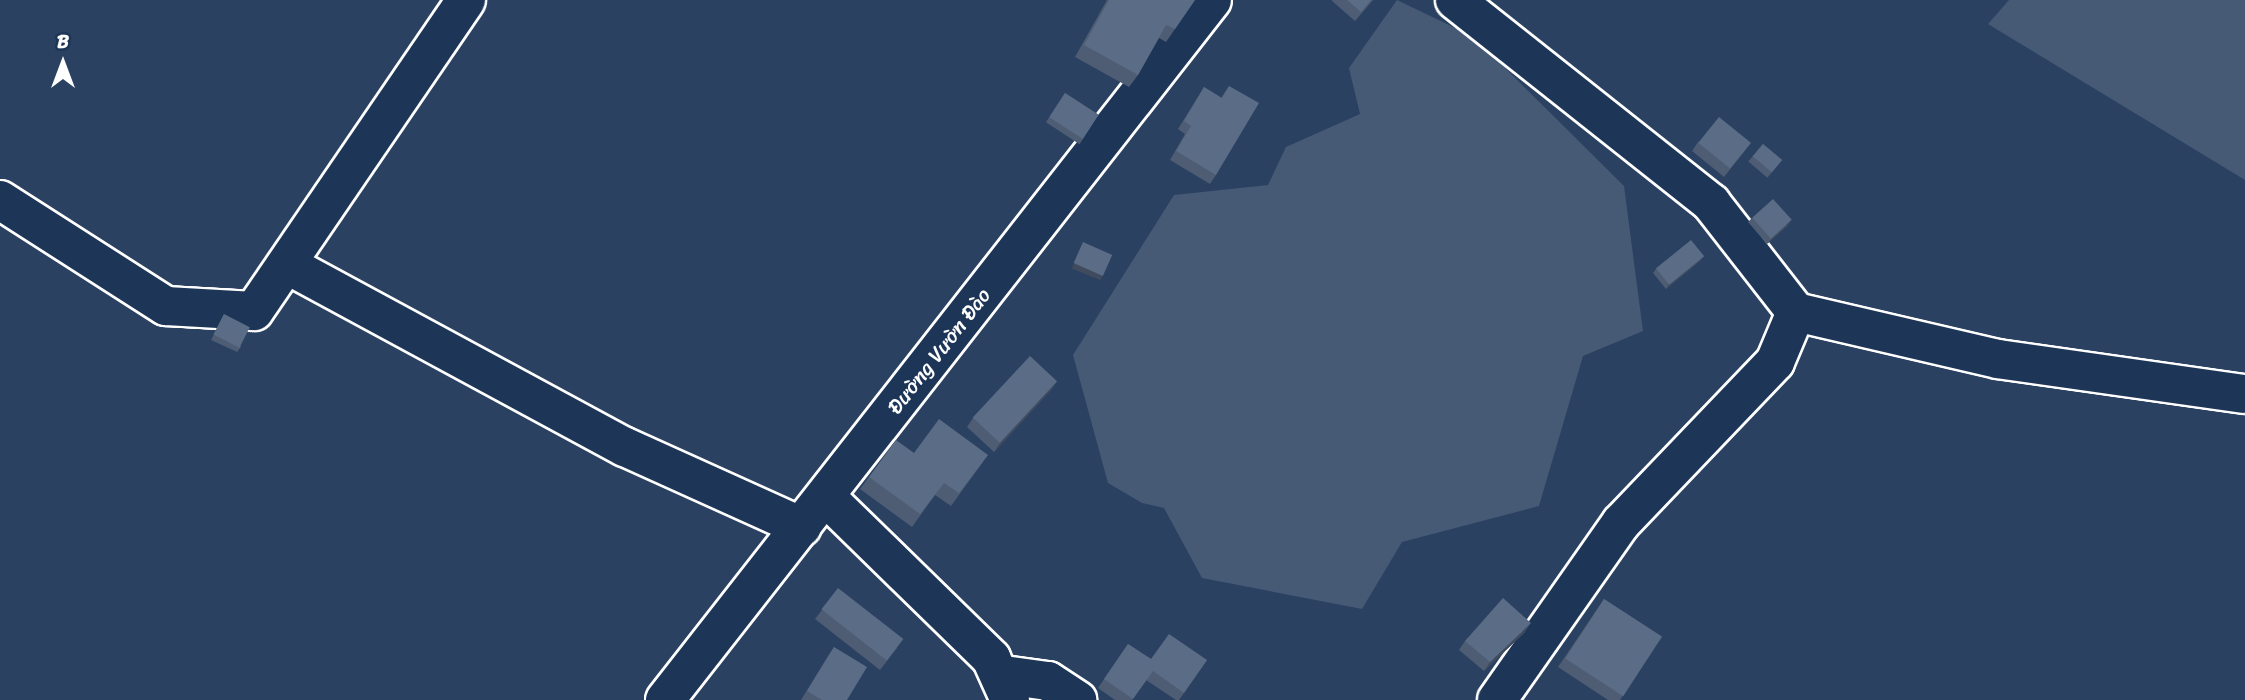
<!DOCTYPE html>
<html>
<head>
<meta charset="utf-8">
<style>
  body { margin:0 }
  #map { position:relative; width:2245px; height:700px; overflow:hidden; background:#2a4161; font-family:Sriracha,sans-serif }
  div>[style] { position:absolute }
  [style*='--x'] { left:calc(var(--x)*1px); top:calc(var(--y)*1px); width:calc(var(--w)*1px); rotate:calc(var(--a)*1deg) }
  .green>* { inset:0; background:#465975 }
  .roads { filter:drop-shadow(2px 0 #fff) drop-shadow(-2px 0 #fff) drop-shadow(0 2px #fff) drop-shadow(0 -2px #fff) }
  .minor>* { height:38px; margin:-19px; padding:0 19px; transform-origin:19px; border-radius:19px; background:#1d3557 }
  .wall>* { inset:0; background:#4e5d73; transform-origin:0 0 }
  .shaded-wall>* { inset:0; background:#404c5e; transform-origin:0 0 }
  .building>* { inset:0; background:#5b6c86; transform-origin:0 0 }
  span { translate:-50% -50%; white-space:nowrap; text-align:center; line-height:1.15; -webkit-text-stroke:5px #1d3557; paint-order:stroke }
  .street-label { font-size:21px; color:#fff }
  .north { position:absolute; left:28px; top:28px; width:70px; height:70px; -webkit-text-stroke:5px #1d3557; paint-order:stroke; rotate:0deg; font-size:19px; font-weight:700; line-height:28px; text-align:center; color:#fff }
  .north::after { content:''; display:block; margin:auto; width:24px; height:32px; background:#fff; clip-path:polygon(50% 0,100% 100%,50% 72%,0 100%) }
</style>
</head>
<body>
<div id="map">
  <div class="green">
    <div style="clip-path:polygon(1397px 0,1474px 37px,1624px 186px,1643px 331px,1583px 356px,1539px 506px,1402px 542px,1362px 609px,1202px 578px,1164px 508px,1142px 503px,1108px 483px,1073px 355px,1174px 195px,1268px 185px,1286px 147px,1360px 114px,1349px 68px)"></div>
    <div style="clip-path:polygon(2009px 0,2245px 0,2245px 180px,1988px 24px)"></div>
  </div>
  <div class="roads">
    <div class="minor">
      <div style="--x:1455;--y:0;--w:327;--a:38.4"></div>
      <div style="--x:1711;--y:203;--w:138;--a:52.1"></div>
      <div style="--x:1796;--y:312;--w:207;--a:13.1"></div>
      <div style="--x:1998;--y:359;--w:249;--a:8.1"></div>
      <div style="--x:0;--y:200;--w:197;--a:32.6"></div>
      <div style="--x:166;--y:306;--w:88;--a:3.3"></div>
      <div style="--x:254;--y:311;--w:376;--a:-55.7"></div>
      <div style="--x:288;--y:265;--w:383;--a:28.4"></div>
      <div style="--x:625;--y:447;--w:194;--a:24.3"></div>
      <div style="--x:826;--y:497;--w:231;--a:44.3"></div>
      <div style="--x:991;--y:658;--w:46;--a:65.7"></div>
      <div style="--x:1004;--y:675;--w:44;--a:7.8"></div>
      <div style="--x:1048;--y:681;--w:35;--a:33"></div>
      <div style="--x:665;--y:700;--w:888;--a:-51.99"></div>
      <div style="--x:1497;--y:700;--w:216;--a:-55"></div>
      <div style="--x:1621;--y:523;--w:223;--a:-46.3"></div>
      <div style="--x:1775;--y:362;--w:54;--a:-67.2"></div>
    </div>
  </div>
  <div class="wall">
    <div style="clip-path:polygon(1107px 0,1195px 0,1166px 42px,1159px 38px,1138px 75px,1129px 87px,1075px 57px)"></div>
    <div style="clip-path:polygon(1332px 0,1373px 0,1355px 21px,1332px 1px)"></div>
    <div style="clip-path:polygon(1229px 86px,1216px 175px,1210px 184px,1170px 160px,1185px 134px,1178px 129px,1204px 87px,1221px 98px)"></div>
    <div style="left:1065px;top:93px;width:40px;height:35px;rotate:33deg"></div>
    <div style="clip-path:polygon(1698px 142px,1751px 143px,1724px 177px,1692px 151px)"></div>
    <div style="left:1763px;top:144px;width:25px;height:23px;rotate:40deg"></div>
    <div style="clip-path:polygon(1752px 218px,1788px 225px,1767px 244px,1748px 222px)"></div>
    <div style="clip-path:polygon(1701px 260px,1666px 289px,1653px 273px,1656px 269px)"></div>
    <div style="clip-path:polygon(224px 314px,241px 347px,237px 352px,211px 340px)"></div>
    <div style="clip-path:polygon(1057px 381px,1051px 390px,994px 452px,967px 427px,973px 418px)"></div>
    <div style="clip-path:polygon(914px 453px,988px 455px,951px 506px,935px 495px,912px 527px,860px 489px,869px 477px)"></div>
    <div style="clip-path:polygon(1604px 599px,1662px 637px,1620px 700px,1608px 700px,1558px 667px)"></div>
    <div style="clip-path:polygon(822px 610px,897px 648px,880px 670px,815px 619px)"></div>
    <div style="clip-path:polygon(1525px 632px,1484px 671px,1459px 650px,1465px 641px)"></div>
    <div style="clip-path:polygon(1128px 644px,1151px 659px,1207px 660px,1179px 700px,1176px 700px,1146px 680px,1132px 700px,1115px 700px,1098px 688px)"></div>
    <div style="clip-path:polygon(834px 647px,847px 700px,801px 700px,828px 656px)"></div>
  </div>
  <div class="shaded-wall">
    <div style="clip-path:polygon(1792px 220px,1788px 225px,1767px 244px,1771px 239px)"></div>
    <div style="clip-path:polygon(1704px 256px,1701px 260px,1666px 289px,1669px 284px)"></div>
    <div style="left:1074px;top:263px;width:31px;height:6px;rotate:22deg"></div>
    <div style="clip-path:polygon(1057px 381px,1051px 390px,994px 452px,1000px 443px)"></div>
    <div style="clip-path:polygon(1531px 623px,1525px 632px,1484px 671px,1490px 662px)"></div>
  </div>
  <div class="building">
    <div style="clip-path:polygon(1109px 0,1195px 0,1175px 29px,1166px 25px,1138px 75px,1084px 45px)"></div>
    <div style="clip-path:polygon(1347px 0,1371px 0,1361px 12px)"></div>
    <div style="clip-path:polygon(1229px 86px,1259px 103px,1216px 175px,1176px 151px,1191px 126px,1184px 121px,1204px 87px,1222px 98px)"></div>
    <div style="left:1065px;top:93px;width:40px;height:29px;rotate:33deg"></div>
    <div style="left:1719px;top:117px;width:41px;height:33px;rotate:39deg"></div>
    <div style="left:1763px;top:144px;width:25px;height:16px;rotate:40deg"></div>
    <div style="left:1773px;top:199px;width:28px;height:28px;rotate:48deg"></div>
    <div style="left:1691px;top:240px;width:21px;height:45px;rotate:51deg"></div>
    <div style="left:1083px;top:242px;width:32px;height:23px;rotate:24deg"></div>
    <div style="left:224px;top:314px;width:29px;height:23px;rotate:27deg"></div>
    <div style="left:1030px;top:356px;width:37px;height:84px;rotate:43deg"></div>
    <div style="clip-path:polygon(939px 419px,988px 455px,959px 493px,944px 483px,920px 514px,869px 477px,896px 440px,914px 453px)"></div>
    <div style="left:838px;top:588px;width:83px;height:27px;rotate:38deg"></div>
    <div style="clip-path:polygon(1503px 598px,1531px 623px,1490px 662px,1465px 641px)"></div>
    <div style="left:1604px;top:599px;width:69px;height:71px;rotate:33deg"></div>
    <div style="clip-path:polygon(1169px 634px,1207px 660px,1184px 693px,1153px 671px,1133px 699px,1104px 679px,1128px 644px,1151px 659px)"></div>
    <div style="clip-path:polygon(834px 647px,867px 667px,847px 700px,822px 700px,807px 691px)"></div>
  </div>
  <div class="street-label">
    <span style="left:939px;top:351px;rotate:-52deg">Đường Vườn Đào</span>
  </div>
  <div class="north">B</div>
</div>
</body>
</html>
